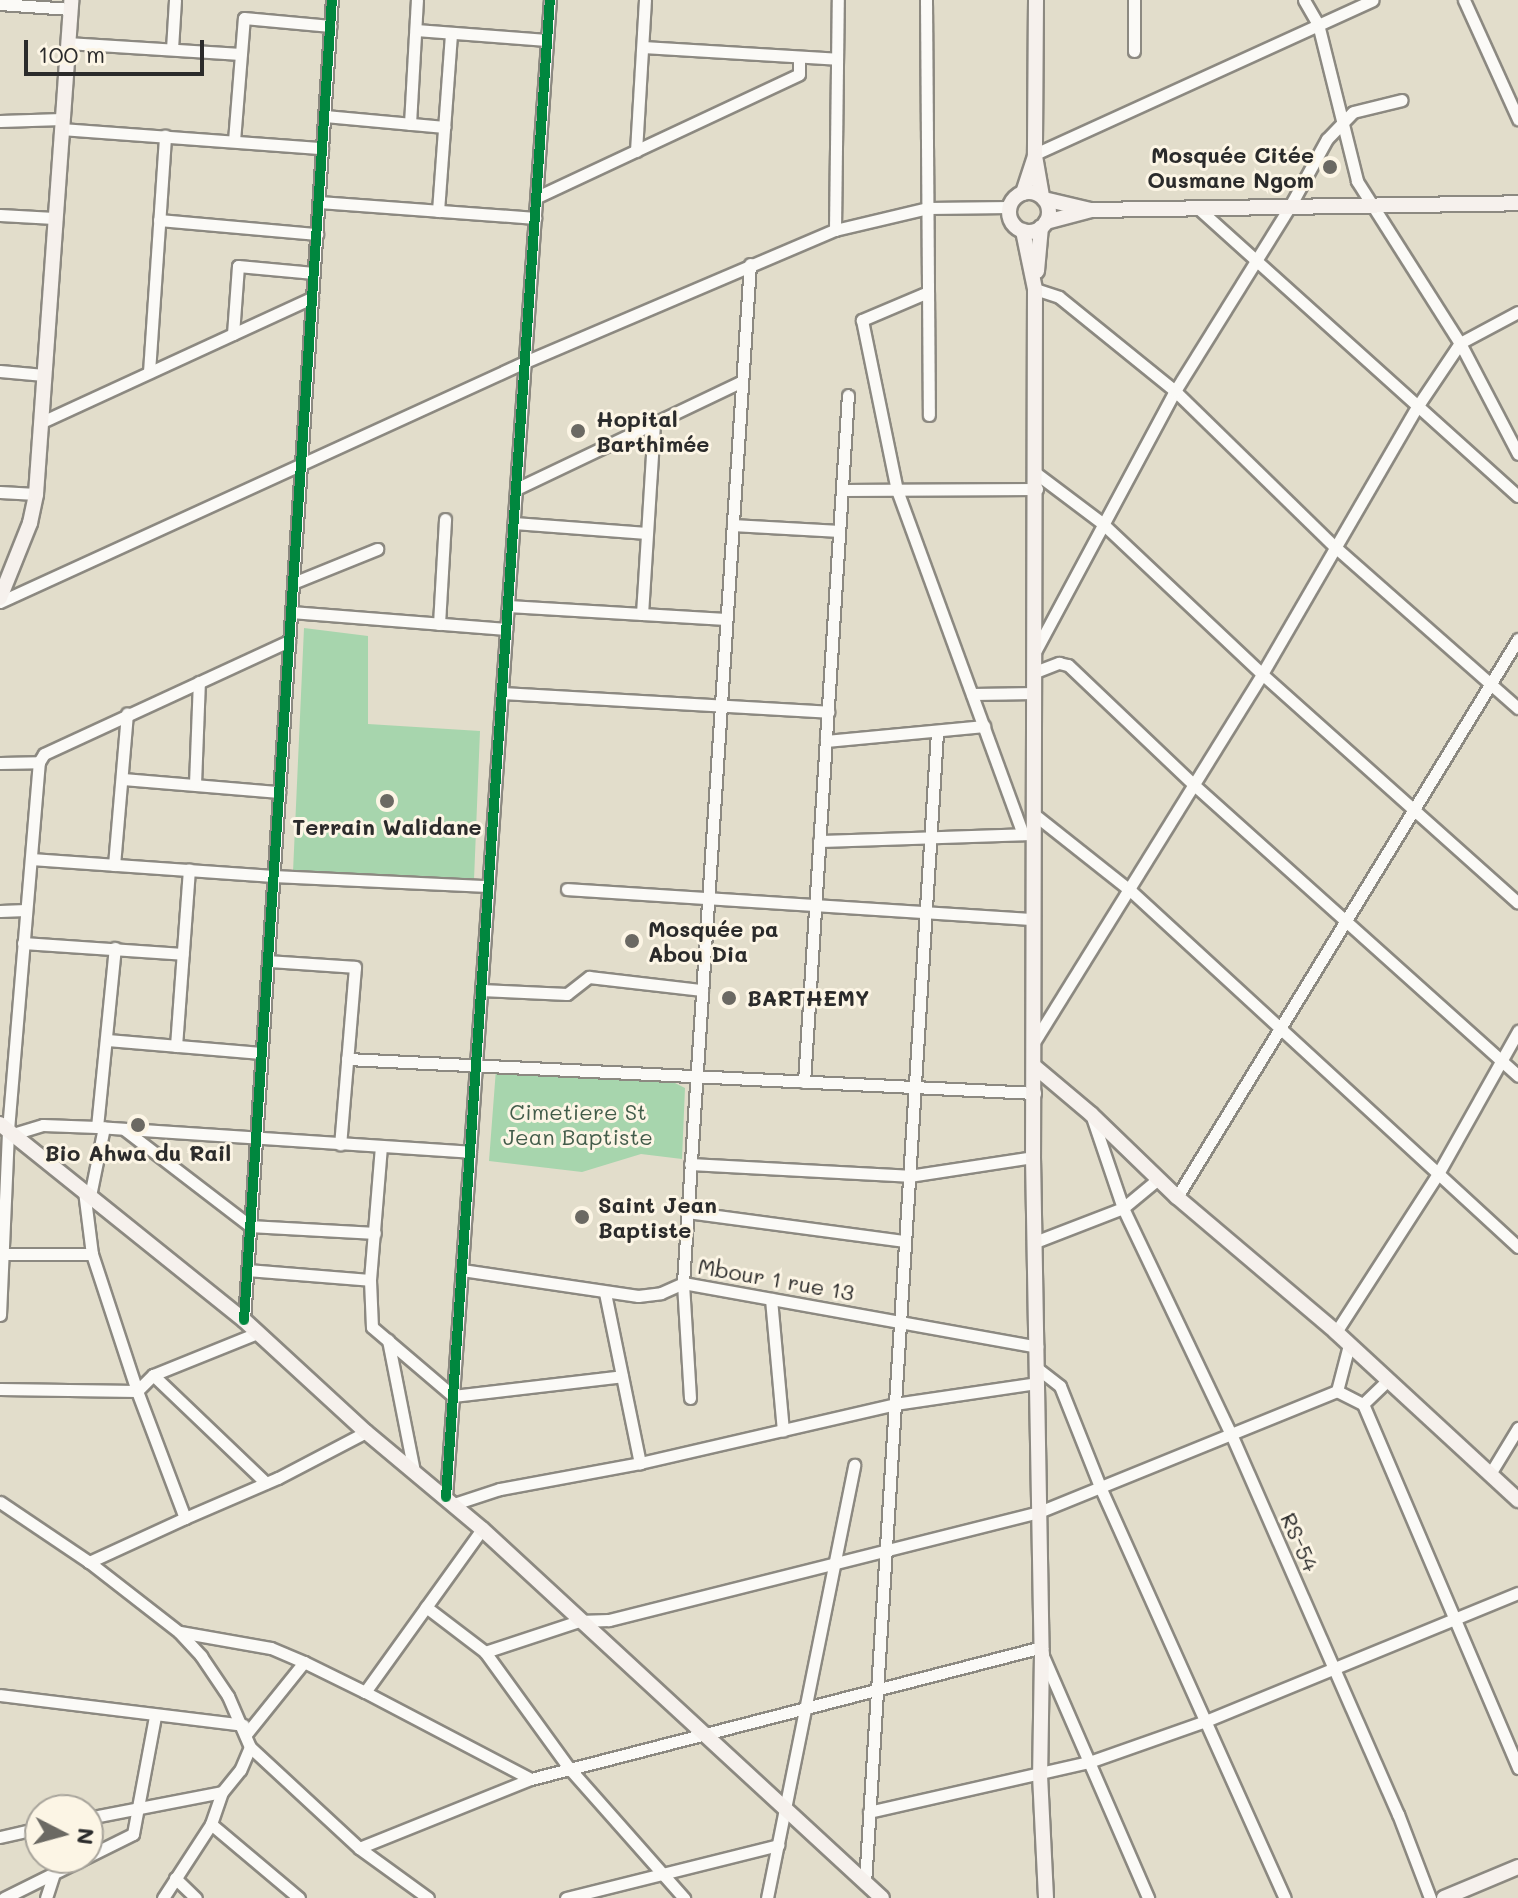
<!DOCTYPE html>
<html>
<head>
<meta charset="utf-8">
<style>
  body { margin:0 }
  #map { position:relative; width:1518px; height:1898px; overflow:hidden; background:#e2ddcb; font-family:Mali,sans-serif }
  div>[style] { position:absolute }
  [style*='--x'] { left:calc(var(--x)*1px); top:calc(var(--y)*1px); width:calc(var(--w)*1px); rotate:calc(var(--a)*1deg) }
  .green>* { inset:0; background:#a7d5ad }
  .roads { filter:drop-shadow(2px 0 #8c8981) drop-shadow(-2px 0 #8c8981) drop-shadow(0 2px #8c8981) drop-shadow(0 -2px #8c8981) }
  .street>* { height:11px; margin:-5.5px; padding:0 5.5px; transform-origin:5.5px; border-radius:5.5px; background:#fbfaf7 }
  .secondary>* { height:14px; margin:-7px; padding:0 7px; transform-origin:7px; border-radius:7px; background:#f6f1ed }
  .secondary>.ring { margin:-7px; padding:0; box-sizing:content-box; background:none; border:14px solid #f6f1ed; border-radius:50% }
  .cycleway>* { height:10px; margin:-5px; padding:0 5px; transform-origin:5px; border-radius:5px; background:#00873e }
  .dots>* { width:22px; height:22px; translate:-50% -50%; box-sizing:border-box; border:4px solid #fcf5e5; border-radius:50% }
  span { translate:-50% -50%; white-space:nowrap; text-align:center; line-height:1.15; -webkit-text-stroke:6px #fcf5e5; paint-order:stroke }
  .poi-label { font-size:22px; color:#2b2b2b; font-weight:700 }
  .right { translate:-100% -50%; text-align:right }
  .left { translate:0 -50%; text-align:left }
  .park-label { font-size:22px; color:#425c4a }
  .street-label { font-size:22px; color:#2b2b2b }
  .north { position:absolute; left:24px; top:1794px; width:80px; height:80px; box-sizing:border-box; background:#fcf5e5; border:2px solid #a8a49b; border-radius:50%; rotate:96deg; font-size:22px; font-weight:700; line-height:32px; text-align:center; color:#2b2b2b }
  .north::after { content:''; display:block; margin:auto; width:28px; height:36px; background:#6b6963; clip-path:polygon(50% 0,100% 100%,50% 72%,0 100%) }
  .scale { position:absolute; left:24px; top:40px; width:180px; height:36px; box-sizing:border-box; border:4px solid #2b2b2b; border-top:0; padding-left:10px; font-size:24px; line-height:28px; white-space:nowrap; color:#2b2b2b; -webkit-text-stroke:6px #fcf5e5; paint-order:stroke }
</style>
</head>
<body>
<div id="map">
  <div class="green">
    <div style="clip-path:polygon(304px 628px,368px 636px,368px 724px,480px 731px,474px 880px,293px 872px)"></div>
    <div style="clip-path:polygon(496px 1069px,673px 1082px,685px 1088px,682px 1159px,641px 1154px,582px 1172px,489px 1161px)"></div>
  </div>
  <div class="roads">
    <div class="street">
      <div style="--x:926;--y:0;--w:415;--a:89.6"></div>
      <div style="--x:1134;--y:0;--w:51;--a:90"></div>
      <div style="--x:1304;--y:0;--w:28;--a:60"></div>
      <div style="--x:1318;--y:24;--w:162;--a:76"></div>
      <div style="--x:1357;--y:181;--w:192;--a:57.6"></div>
      <div style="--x:1460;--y:343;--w:125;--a:62.4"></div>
      <div style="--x:1464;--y:0;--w:131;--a:65.6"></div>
      <div style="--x:0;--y:4;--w:70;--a:4.1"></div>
      <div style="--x:416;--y:30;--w:131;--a:4.4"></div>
      <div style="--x:67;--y:43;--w:174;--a:3.6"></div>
      <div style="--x:643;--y:47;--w:194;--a:3.5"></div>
      <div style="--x:172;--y:49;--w:49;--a:-86.5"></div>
      <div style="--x:325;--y:116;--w:120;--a:5.3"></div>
      <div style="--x:0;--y:121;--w:62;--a:-1.8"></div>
      <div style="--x:410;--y:124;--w:124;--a:-86.8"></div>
      <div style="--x:61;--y:129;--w:262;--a:4.2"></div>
      <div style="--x:234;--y:141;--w:123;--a:-85.4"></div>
      <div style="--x:244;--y:18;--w:87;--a:5.3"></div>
      <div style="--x:636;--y:151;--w:151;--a:-86.6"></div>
      <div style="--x:1035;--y:154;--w:371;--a:-24.5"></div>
      <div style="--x:537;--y:197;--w:289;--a:-25.1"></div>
      <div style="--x:799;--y:74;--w:17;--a:-90"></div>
      <div style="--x:319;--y:202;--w:217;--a:4.2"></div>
      <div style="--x:1199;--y:209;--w:429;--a:42"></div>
      <div style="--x:438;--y:211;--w:178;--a:-85.8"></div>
      <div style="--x:0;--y:215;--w:54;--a:3.2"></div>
      <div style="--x:159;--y:220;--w:159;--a:5.1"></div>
      <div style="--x:835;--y:230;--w:230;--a:-89.3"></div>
      <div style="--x:1035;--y:289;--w:25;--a:18"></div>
      <div style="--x:1059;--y:297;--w:149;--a:39"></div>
      <div style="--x:1175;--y:391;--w:222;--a:44.3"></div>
      <div style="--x:1334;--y:546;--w:245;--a:41.4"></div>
      <div style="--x:928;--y:292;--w:72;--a:157"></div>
      <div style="--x:862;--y:320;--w:174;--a:78.4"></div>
      <div style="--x:897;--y:490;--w:366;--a:69.9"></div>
      <div style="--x:233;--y:334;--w:68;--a:-85.8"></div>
      <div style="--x:238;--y:266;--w:76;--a:5.3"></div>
      <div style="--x:0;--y:371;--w:44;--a:5.2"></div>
      <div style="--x:149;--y:372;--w:237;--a:-86.1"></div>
      <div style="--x:42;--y:422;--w:297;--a:-24.7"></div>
      <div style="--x:1037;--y:474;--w:81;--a:37"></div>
      <div style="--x:1102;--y:523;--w:220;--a:43.3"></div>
      <div style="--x:1262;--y:674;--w:343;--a:41.8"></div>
      <div style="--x:516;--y:489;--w:250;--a:-25.5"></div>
      <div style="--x:842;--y:490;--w:195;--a:-0.3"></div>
      <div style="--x:0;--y:492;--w:36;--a:3"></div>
      <div style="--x:514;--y:523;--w:133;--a:4.3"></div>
      <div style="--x:733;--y:525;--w:106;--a:3.2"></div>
      <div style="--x:293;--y:583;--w:91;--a:-22"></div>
      <div style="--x:0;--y:602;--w:577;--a:-24.57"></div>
      <div style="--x:525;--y:362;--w:337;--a:-23.1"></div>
      <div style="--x:835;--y:230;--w:96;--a:-13.3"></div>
      <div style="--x:928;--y:208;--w:82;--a:-0.7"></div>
      <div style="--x:508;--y:606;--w:218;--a:3.4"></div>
      <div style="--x:291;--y:612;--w:216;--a:4.5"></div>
      <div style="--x:642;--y:614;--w:190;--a:-86.4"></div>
      <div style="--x:439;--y:624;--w:105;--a:-86.7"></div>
      <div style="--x:1036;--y:650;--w:294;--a:-61.8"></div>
      <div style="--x:1175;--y:391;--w:216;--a:-58.1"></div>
      <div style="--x:1289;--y:208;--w:79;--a:-61.2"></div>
      <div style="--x:1327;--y:139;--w:37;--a:-46"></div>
      <div style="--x:1353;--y:112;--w:50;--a:-13.8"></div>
      <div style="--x:1035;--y:672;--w:26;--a:-21"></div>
      <div style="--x:1059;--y:663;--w:9;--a:13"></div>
      <div style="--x:1068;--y:665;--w:173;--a:43.6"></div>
      <div style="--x:1193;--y:784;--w:437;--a:41.9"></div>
      <div style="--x:502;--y:693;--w:327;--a:3.3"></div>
      <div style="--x:972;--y:694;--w:63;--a:-0.9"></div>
      <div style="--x:826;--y:741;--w:159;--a:-5.4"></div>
      <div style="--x:0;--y:763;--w:39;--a:-1"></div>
      <div style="--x:123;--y:779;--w:157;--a:4.8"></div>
      <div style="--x:195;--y:784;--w:102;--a:-87.8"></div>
      <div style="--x:1035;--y:815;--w:122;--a:38.4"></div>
      <div style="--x:1131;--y:891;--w:526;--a:42.61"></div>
      <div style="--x:819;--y:841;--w:207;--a:-1.9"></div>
      <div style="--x:31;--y:859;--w:243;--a:4"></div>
      <div style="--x:273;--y:876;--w:215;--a:2.7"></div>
      <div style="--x:114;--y:865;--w:152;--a:-85.1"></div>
      <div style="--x:567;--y:889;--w:467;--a:3.7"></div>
      <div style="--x:0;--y:911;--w:26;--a:-2"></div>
      <div style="--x:23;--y:943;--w:160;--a:3.9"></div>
      <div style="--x:268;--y:961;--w:87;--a:3.9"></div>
      <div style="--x:355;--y:967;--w:178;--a:94.8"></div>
      <div style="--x:481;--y:990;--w:86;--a:2.7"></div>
      <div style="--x:567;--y:994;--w:28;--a:-38"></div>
      <div style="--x:589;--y:977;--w:114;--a:6.6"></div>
      <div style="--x:1036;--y:1039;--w:429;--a:-58.2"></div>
      <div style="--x:1262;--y:674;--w:309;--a:-59.9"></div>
      <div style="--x:1417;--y:407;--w:77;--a:-56.1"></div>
      <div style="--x:1460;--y:343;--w:66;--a:-28.1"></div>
      <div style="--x:107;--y:1040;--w:155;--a:4.8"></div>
      <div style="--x:176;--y:1046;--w:177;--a:-85.8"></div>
      <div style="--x:347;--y:1059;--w:689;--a:2.83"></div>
      <div style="--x:804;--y:1082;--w:688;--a:-86.34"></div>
      <div style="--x:1092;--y:1117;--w:96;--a:71.2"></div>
      <div style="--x:1123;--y:1208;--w:250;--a:64.5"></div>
      <div style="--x:1231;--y:1434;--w:415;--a:66.3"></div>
      <div style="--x:1398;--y:1814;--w:90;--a:69.1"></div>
      <div style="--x:97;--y:1127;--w:180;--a:-84.3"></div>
      <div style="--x:125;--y:1130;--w:158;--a:37.5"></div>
      <div style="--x:250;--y:1226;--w:125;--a:3.2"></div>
      <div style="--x:13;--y:1134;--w:31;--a:-17"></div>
      <div style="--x:43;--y:1125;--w:54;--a:2.1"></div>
      <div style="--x:97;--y:1127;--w:374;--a:3.8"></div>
      <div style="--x:381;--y:1146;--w:134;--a:94.7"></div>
      <div style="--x:370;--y:1280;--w:47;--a:87.6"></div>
      <div style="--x:372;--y:1327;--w:106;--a:40.4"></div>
      <div style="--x:453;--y:1396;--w:170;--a:-6.7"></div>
      <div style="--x:690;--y:1164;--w:219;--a:3.1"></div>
      <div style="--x:909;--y:1176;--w:125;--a:-8.7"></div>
      <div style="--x:84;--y:1191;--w:64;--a:82.8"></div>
      <div style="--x:92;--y:1254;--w:144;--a:71.8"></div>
      <div style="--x:137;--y:1391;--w:136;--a:69.3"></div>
      <div style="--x:185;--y:1518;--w:106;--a:155.4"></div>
      <div style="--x:90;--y:1196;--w:70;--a:-78.5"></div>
      <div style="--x:1177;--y:1197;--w:654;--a:-58.57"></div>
      <div style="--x:687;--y:1212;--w:220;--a:7.6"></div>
      <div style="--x:1035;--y:1242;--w:94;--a:-21.1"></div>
      <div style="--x:1123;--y:1208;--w:45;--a:-39.6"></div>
      <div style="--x:4;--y:1254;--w:88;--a:0"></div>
      <div style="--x:247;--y:1270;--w:123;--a:4.6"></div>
      <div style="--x:462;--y:1270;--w:178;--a:8.4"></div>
      <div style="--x:638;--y:1296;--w:23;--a:-7"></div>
      <div style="--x:661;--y:1293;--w:24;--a:-24"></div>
      <div style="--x:683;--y:1283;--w:360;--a:10.2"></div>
      <div style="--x:605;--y:1293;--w:174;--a:78.4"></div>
      <div style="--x:771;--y:1299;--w:132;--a:84.8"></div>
      <div style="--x:0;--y:1315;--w:185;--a:-87.5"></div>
      <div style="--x:8;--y:1130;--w:369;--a:-85.2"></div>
      <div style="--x:39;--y:762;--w:9;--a:-58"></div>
      <div style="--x:44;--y:754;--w:270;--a:-24.8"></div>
      <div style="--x:244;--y:1320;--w:1323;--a:-86.19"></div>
      <div style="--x:1336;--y:1332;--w:190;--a:-57.2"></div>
      <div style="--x:1439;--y:1172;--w:162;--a:-60.7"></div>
      <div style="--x:388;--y:1340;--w:134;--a:78.8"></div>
      <div style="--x:1037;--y:1368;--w:29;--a:38"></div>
      <div style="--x:1060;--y:1386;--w:111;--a:68.3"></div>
      <div style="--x:1101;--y:1489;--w:448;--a:65.8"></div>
      <div style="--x:153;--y:1375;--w:156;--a:43.7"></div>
      <div style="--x:0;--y:1389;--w:137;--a:0.8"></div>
      <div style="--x:137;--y:1391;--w:23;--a:-45"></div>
      <div style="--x:153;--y:1375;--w:112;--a:-22"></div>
      <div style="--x:1337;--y:1391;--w:48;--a:-75.4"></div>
      <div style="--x:690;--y:1398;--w:115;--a:-93.5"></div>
      <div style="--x:683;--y:1283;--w:1021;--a:-86.24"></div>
      <div style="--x:1363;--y:1404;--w:396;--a:66.9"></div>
      <div style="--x:1490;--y:1474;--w:54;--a:-58.7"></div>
      <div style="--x:446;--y:1497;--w:1501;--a:-86.03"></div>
      <div style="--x:0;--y:1502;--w:107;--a:34"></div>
      <div style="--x:89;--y:1562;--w:114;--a:37.9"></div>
      <div style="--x:179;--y:1632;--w:33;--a:47"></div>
      <div style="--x:201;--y:1656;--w:48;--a:56"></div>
      <div style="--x:228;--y:1696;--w:56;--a:66.7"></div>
      <div style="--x:250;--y:1747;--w:25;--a:113"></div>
      <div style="--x:240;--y:1770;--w:28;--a:129"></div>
      <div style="--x:222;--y:1792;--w:34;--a:109"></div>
      <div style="--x:211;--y:1824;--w:115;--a:40.1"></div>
      <div style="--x:454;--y:1504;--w:48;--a:-18.1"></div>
      <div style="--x:500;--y:1489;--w:142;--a:-10.5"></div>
      <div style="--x:640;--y:1463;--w:262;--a:-13"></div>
      <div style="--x:895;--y:1404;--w:144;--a:-8.4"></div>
      <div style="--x:185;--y:1518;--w:101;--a:-23.3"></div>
      <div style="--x:278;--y:1478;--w:99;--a:-27.6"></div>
      <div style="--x:426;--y:1607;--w:74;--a:37.3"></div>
      <div style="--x:485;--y:1652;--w:143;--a:54.1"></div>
      <div style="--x:569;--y:1768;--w:174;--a:48.5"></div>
      <div style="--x:180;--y:1632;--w:92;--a:10"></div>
      <div style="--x:271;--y:1648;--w:36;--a:23"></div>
      <div style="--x:485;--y:1652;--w:99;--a:-18.3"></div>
      <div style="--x:579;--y:1621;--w:30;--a:-2"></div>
      <div style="--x:609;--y:1620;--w:443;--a:-14.1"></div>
      <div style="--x:1039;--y:1512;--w:322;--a:-22.1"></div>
      <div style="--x:1337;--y:1391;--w:29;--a:27"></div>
      <div style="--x:1363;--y:1404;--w:35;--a:-44"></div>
      <div style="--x:1043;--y:1656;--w:264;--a:66.5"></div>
      <div style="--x:365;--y:1692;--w:187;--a:27.7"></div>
      <div style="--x:531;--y:1779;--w:528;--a:-14.48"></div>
      <div style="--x:0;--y:1695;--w:245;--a:7"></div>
      <div style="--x:247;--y:1733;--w:91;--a:-51.2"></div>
      <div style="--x:304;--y:1662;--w:68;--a:26.2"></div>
      <div style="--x:365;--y:1692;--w:201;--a:-54.3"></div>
      <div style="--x:250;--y:1747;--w:149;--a:42.8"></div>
      <div style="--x:359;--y:1848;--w:85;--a:35.9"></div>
      <div style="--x:869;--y:1812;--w:226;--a:-12.8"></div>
      <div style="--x:1089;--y:1762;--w:126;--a:-19.4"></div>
      <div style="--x:1208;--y:1720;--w:335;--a:-22.3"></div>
      <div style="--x:88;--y:1818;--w:136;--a:-11"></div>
      <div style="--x:0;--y:1837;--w:41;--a:-12.7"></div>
      <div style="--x:359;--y:1848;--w:185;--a:-21.9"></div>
      <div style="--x:175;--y:1878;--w:29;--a:44"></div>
      <div style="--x:865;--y:1883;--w:1152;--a:-86.42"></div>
      <div style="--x:4;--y:1898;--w:144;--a:-26.4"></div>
      <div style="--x:133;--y:1834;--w:119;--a:-79.4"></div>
      <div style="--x:46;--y:1898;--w:23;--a:-72"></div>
      <div style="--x:163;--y:1898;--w:88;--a:-57"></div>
      <div style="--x:566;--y:1898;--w:219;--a:-14"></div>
      <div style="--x:767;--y:1898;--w:442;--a:-78.6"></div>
    </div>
    <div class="secondary">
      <div style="--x:1036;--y:0;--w:156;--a:90.4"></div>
      <div style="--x:1035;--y:156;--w:41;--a:80.1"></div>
      <div class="ring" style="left:1009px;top:192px;width:26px;height:26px"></div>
      <div style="--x:1023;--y:193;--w:39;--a:-72"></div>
      <div style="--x:1044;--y:199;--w:48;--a:13.2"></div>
      <div style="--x:1046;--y:222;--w:47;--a:-14.9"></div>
      <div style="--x:1091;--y:210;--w:427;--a:-0.9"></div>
      <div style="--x:1023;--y:231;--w:59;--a:78.3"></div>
      <div style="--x:1035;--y:289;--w:868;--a:90.13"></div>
      <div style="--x:1033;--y:1157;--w:497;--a:89"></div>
      <div style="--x:1042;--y:1654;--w:121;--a:90.9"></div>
      <div style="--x:1040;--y:1775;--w:123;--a:87.2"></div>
      <div style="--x:1037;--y:271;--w:44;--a:-84.8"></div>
      <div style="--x:0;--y:598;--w:81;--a:-68.2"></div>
      <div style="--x:30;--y:523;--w:30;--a:-78"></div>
      <div style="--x:36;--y:494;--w:495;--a:-85.9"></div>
      <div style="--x:1034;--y:1066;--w:75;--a:40.1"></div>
      <div style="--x:1091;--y:1114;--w:120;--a:44"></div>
      <div style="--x:1177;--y:1197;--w:209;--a:40.3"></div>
      <div style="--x:1336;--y:1332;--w:248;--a:42.7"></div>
      <div style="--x:0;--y:1124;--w:313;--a:38.8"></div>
      <div style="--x:244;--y:1320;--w:166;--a:42.6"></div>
      <div style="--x:366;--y:1432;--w:151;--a:39.9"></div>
      <div style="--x:482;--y:1529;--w:544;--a:42.69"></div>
      <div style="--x:1444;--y:1898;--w:80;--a:-22.7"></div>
    </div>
  </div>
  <div class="cycleway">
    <div style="--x:244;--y:1320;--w:1323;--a:-86.19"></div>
    <div style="--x:446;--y:1497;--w:1501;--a:-86.03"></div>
  </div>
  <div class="dots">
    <div style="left:1330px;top:167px;background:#6b6963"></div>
    <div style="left:578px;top:431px;background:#6b6963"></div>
    <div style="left:387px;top:801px;background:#6b6963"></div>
    <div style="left:632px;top:941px;background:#6b6963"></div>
    <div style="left:729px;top:998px;background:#6b6963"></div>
    <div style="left:138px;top:1125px;background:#6b6963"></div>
    <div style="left:582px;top:1217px;background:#6b6963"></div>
  </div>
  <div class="poi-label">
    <span class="right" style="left:1314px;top:167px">Mosquée Citée<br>Ousmane Ngom</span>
    <span class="left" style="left:596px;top:431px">Hopital<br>Barthimée</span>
    <span style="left:387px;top:827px">Terrain Walidane</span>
    <span class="left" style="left:648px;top:941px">Mosquée pa<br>Abou Dia</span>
    <span class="left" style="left:747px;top:998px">BARTHEMY</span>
    <span style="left:138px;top:1153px">Bio Ahwa du Rail</span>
    <span class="left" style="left:598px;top:1217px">Saint Jean<br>Baptiste</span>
  </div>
  <div class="park-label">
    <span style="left:578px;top:1124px">Cimetiere St<br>Jean Baptiste</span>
  </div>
  <div class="street-label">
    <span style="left:776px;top:1279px;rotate:10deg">Mbour 1 rue 13</span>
    <span style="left:1300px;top:1542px;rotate:66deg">RS-54</span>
  </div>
  <div class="north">N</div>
  <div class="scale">100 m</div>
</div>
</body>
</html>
